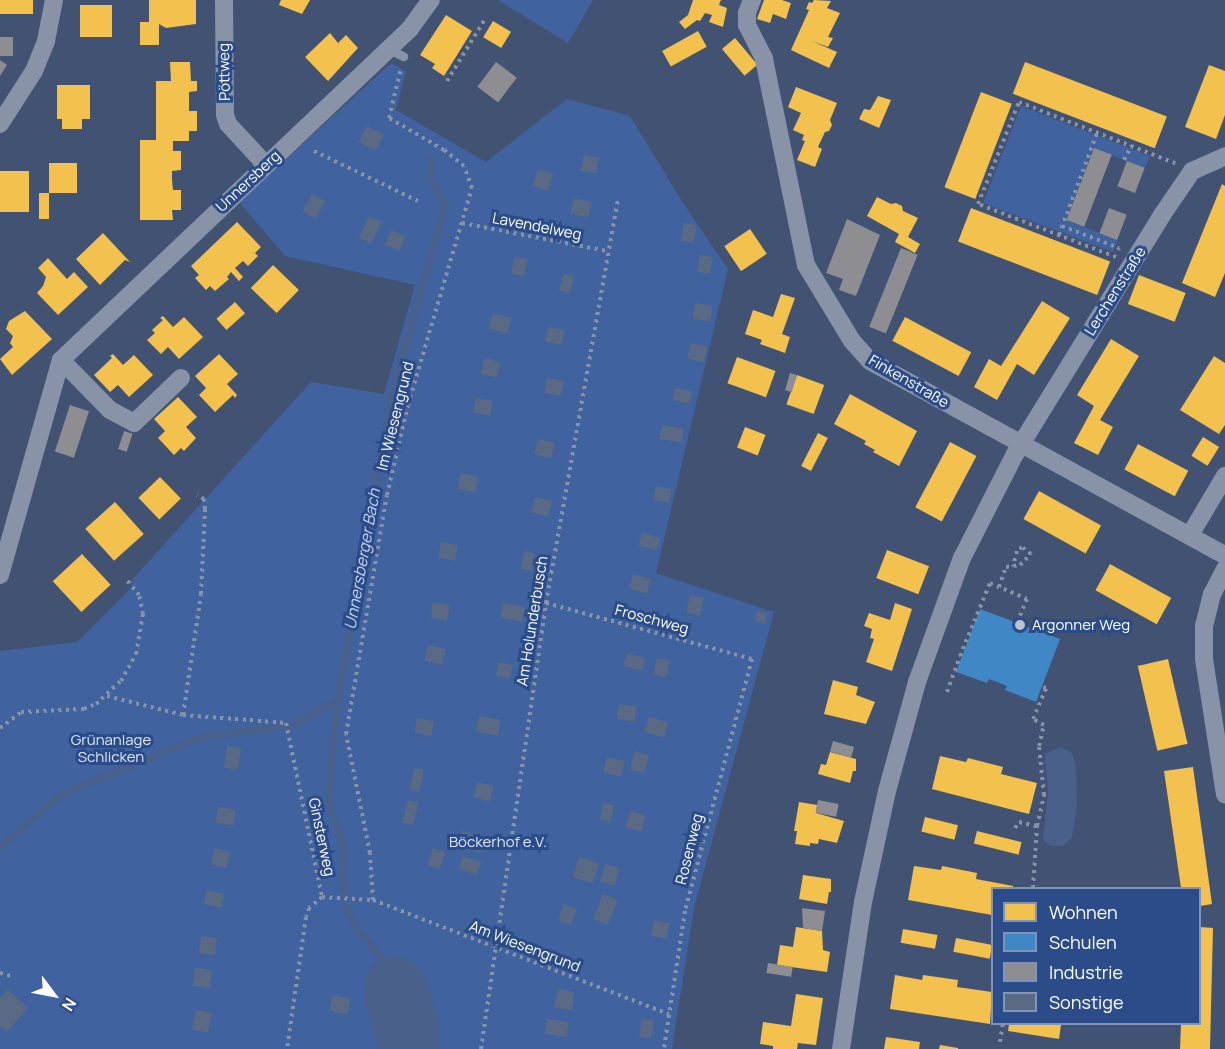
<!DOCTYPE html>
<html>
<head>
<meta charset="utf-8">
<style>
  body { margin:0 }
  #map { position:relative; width:1225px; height:1049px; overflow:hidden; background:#415273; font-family:Manrope,sans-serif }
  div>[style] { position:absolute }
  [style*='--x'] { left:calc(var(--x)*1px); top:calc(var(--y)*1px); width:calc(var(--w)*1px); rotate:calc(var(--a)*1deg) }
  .green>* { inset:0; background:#40629e }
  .water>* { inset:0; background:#49608b }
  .homes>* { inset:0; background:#f2c14e; transform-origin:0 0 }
  .schools>* { inset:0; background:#3f88c5 }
  .industry>* { inset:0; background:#8d8d92; transform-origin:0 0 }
  .stream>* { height:7px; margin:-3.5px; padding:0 3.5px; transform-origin:3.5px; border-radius:3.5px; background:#49608b }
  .building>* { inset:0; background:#5b6a84; transform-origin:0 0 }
  .path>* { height:4px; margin-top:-2px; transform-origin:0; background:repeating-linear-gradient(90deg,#8893a8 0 3px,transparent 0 7.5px) }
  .service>* { height:9px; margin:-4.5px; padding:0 4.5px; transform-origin:4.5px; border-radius:4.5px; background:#8893a8 }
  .minor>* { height:18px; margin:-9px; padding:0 9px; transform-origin:9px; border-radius:9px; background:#8893a8 }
  .dots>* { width:16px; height:16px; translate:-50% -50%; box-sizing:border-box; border:3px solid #2b4c89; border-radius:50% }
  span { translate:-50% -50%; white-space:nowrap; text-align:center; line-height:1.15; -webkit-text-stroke:6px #2b4c89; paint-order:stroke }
  .street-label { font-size:15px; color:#fff }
  .poi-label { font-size:15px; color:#fff }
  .left { translate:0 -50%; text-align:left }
  .park-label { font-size:15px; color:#dce6f7 }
  .water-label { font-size:16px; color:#c4d4ef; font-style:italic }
  .legend { position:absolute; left:991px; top:887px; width:210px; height:138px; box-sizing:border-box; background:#2b4c89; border:2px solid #8094b8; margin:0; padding:8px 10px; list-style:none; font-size:18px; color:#fff }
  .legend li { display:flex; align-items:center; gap:12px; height:30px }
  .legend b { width:30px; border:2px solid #8094b8 }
  .north { position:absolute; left:24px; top:965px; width:60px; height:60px; -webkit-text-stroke:4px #2b4c89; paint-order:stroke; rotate:122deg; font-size:16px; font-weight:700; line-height:24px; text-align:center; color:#fff }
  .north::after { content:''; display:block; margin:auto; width:21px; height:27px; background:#fff; clip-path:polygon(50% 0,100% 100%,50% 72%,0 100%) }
</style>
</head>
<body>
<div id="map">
  <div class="green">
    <div style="clip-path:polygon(498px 0,593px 0,568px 43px)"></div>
    <div style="clip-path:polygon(391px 63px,406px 71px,396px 110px,486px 162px,567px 99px,630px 116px,685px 206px,728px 269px,656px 573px,774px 612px,694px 908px,672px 1049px,0 1049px,0 651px,77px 642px,132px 587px,130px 582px,311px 382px,384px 394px,415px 285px,285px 256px,239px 202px)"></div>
    <div style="clip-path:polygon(1021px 106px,1150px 156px,1145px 168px,1093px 148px,1066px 220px,1118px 240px,1113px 252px,983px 203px)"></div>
  </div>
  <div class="water">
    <div style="clip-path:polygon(1061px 747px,1072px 753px,1076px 766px,1077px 808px,1072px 837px,1063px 846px,1051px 846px,1043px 840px,1048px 791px,1045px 754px)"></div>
    <div style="clip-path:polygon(380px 956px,403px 958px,418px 966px,426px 979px,438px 1016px,440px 1049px,379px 1049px,366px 1008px,365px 982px,370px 968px)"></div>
  </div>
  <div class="homes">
    <div style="left:0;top:0;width:33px;height:14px"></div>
    <div style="clip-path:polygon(149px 0,196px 0,196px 24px,166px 28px,159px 24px,159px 45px,140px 45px,140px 22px,149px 22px)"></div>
    <div style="clip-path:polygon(281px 0,310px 0,302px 14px,279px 5px)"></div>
    <div style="clip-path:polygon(693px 0,721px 0,719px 5px,727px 8px,723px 27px,709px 22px,712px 15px,705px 13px,700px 21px,697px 20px,685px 29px,679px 22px,688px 15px)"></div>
    <div style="clip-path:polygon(764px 0,782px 0,791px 3px,786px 19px,773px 14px,770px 23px,757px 19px)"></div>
    <div style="clip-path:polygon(814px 0,831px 1px,827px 8px,840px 13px,828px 37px,833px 38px,828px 47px,812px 41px,837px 52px,829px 68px,791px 50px,809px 10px,806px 9px,809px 2px,812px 3px)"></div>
    <div style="left:80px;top:5px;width:32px;height:32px"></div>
    <div style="clip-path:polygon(446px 15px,472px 31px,444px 76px,432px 68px,435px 64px,420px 55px)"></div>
    <div style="left:493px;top:21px;width:21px;height:19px;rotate:31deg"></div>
    <div style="left:698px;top:31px;width:18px;height:41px;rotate:61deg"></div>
    <div style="clip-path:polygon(330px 33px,338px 43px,346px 35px,358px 48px,328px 81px,305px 57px)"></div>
    <div style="left:735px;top:38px;width:35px;height:17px;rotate:50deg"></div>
    <div style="clip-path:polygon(170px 62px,190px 62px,191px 81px,197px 81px,197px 91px,189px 92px,189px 111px,197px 111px,197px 131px,189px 131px,189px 141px,173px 141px,173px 151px,181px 151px,181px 170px,172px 171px,172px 180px,173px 190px,181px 190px,181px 210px,172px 210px,173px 220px,140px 220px,140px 140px,156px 140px,156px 81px,171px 81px)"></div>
    <div style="left:1025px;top:62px;width:152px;height:34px;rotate:21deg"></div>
    <div style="clip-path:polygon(1209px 65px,1225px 71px,1225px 115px,1216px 139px,1185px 127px)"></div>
    <div style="clip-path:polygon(57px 85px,90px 85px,90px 119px,82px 119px,82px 129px,62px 129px,62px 119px,57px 119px)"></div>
    <div style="clip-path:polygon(796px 87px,837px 103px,830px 120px,832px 125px,829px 131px,825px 132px,818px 147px,822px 149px,815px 167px,797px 160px,805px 141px,802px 140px,804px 135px,793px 130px,801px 113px,788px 107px)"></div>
    <div style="left:981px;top:92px;width:33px;height:102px;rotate:21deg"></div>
    <div style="clip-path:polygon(878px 96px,891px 100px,879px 128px,859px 119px,864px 109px,870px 110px)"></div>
    <div style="left:49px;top:163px;width:28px;height:30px"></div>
    <div style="left:0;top:171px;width:29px;height:41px"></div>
    <div style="clip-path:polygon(1222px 184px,1225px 186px,1225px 273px,1215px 297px,1182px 283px)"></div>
    <div style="left:39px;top:193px;width:10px;height:26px"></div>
    <div style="clip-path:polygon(877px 197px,891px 204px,896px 203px,902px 206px,903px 211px,918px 218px,908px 237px,920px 244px,915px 253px,895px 242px,899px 234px,867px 216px)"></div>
    <div style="left:971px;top:208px;width:149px;height:36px;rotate:21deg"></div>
    <div style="clip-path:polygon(237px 222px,261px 247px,255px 253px,258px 256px,248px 266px,243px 261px,235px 268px,243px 277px,239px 281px,231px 272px,227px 277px,229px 279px,215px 291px,210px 286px,206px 290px,195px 278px,199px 275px,191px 266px)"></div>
    <div style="left:750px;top:229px;width:30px;height:31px;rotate:56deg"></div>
    <div style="clip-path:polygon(103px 233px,130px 262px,125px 260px,100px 285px,76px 259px)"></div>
    <div style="clip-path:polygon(48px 258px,67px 279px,74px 272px,88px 287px,58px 315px,37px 293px,43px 286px,46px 277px,38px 268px)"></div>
    <div style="left:273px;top:265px;width:36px;height:32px;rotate:44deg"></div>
    <div style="left:1139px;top:275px;width:50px;height:31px;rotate:21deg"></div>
    <div style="clip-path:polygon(781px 294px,795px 298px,782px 334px,790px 337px,785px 353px,760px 344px,762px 340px,745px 334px,753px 310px,773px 317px)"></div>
    <div style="clip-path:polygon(1042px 301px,1070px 318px,1034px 375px,1017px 364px,997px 400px,974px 387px,989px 359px,1001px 366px)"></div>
    <div style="left:235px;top:302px;width:15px;height:25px;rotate:48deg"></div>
    <div style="clip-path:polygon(25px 311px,52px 339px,12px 375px,0 359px,13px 347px,10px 343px,13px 336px,6px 329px,9px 321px)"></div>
    <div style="clip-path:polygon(163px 316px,173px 327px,184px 317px,203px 337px,179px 359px,168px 347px,161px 354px,147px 340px,155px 333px,152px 330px,163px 320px,160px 318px)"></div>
    <div style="left:905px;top:317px;width:75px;height:27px;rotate:28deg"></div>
    <div style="clip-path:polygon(1111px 339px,1139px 356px,1100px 420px,1113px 427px,1098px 455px,1074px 443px,1094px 406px,1077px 395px)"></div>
    <div style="clip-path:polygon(113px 354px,123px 365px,134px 355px,153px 375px,129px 397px,118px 385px,110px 392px,94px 375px,112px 358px,110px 356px)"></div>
    <div style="clip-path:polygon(219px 354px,238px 374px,227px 384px,237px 395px,235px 398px,233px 395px,215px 412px,199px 395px,206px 388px,195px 376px)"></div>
    <div style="clip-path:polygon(1214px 356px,1225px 363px,1225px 425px,1219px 434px,1180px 410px)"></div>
    <div style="left:737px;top:357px;width:41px;height:28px;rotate:20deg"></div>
    <div style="left:797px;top:375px;width:29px;height:31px;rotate:20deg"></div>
    <div style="clip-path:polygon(850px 394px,917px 431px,899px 466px,873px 452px,875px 450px,864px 444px,866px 441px,834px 424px)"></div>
    <div style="clip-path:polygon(178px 397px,197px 417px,186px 427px,196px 438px,184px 451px,181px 448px,174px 455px,158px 438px,165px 431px,154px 419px)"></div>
    <div style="left:745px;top:427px;width:22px;height:22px;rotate:21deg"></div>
    <div style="left:818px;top:433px;width:11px;height:37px;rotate:27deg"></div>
    <div style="left:1203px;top:437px;width:19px;height:22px;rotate:32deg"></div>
    <div style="left:950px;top:442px;width:30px;height:74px;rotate:28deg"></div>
    <div style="left:1138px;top:444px;width:57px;height:29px;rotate:28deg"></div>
    <div style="left:160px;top:477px;width:30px;height:30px;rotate:46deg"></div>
    <div style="left:1039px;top:491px;width:71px;height:32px;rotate:29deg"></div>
    <div style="left:115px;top:502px;width:43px;height:40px;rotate:48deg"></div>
    <div style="left:887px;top:550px;width:45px;height:30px;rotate:21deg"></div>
    <div style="left:82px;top:554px;width:42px;height:40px;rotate:47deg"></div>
    <div style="left:1110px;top:564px;width:70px;height:30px;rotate:29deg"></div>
    <div style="clip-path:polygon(895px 603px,912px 609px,892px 671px,866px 662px,874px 639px,870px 638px,872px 629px,864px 626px,869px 613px,890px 620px)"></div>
    <div style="left:1168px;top:659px;width:87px;height:31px;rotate:77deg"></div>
    <div style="clip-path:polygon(833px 680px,858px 687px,856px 695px,875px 702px,866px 724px,824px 714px)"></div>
    <div style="clip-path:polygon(830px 752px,856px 759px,856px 771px,853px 771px,850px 783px,818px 774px,821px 764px,826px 765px)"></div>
    <div style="clip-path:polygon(940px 756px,966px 762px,968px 758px,1003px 767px,1001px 774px,1037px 783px,1029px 814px,932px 789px)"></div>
    <div style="clip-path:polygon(1193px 767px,1212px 904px,1200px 906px,1200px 888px,1181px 888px,1164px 771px)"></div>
    <div style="clip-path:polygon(799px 802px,817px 805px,816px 813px,844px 821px,837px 843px,819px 839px,818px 844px,810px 843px,810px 846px,795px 844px,797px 831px,794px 831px)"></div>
    <div style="left:925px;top:817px;width:34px;height:15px;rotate:14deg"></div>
    <div style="left:977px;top:831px;width:46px;height:13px;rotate:14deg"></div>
    <div style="clip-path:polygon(914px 866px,941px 870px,942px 866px,977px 873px,976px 879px,1013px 886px,1013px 888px,992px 888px,992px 915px,908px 900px)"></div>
    <div style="clip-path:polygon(803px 875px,831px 879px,831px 892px,829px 892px,827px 904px,799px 899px)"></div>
    <div style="clip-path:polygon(796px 927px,822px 931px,823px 950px,830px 952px,827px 972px,777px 965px,780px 945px,793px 947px)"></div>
    <div style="clip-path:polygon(1200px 927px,1213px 928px,1210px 1049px,1180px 1049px,1181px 1024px,1200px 1024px)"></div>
    <div style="left:903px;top:929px;width:35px;height:14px;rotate:10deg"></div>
    <div style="left:956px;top:938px;width:37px;height:14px;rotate:11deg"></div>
    <div style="clip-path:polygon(895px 975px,922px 980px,923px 975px,958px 980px,957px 987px,992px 992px,990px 1024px,890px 1009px)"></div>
    <div style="clip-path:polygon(796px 994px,823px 998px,816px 1045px,798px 1043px,797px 1049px,773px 1049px,773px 1046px,760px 1044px,763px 1022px,791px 1026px)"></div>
    <div style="clip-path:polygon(1009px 1024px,1061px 1025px,1059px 1039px,1008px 1031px)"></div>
    <div style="clip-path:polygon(886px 1037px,920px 1042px,919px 1049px,884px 1049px)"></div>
    <div style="clip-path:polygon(940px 1045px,958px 1048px,958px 1049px,939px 1049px)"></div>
  </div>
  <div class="schools">
    <div style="clip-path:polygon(980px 609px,1060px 639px,1036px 702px,1005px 690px,1007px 686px,989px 679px,987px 683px,956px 672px)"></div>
  </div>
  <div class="industry">
    <div style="left:0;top:37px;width:13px;height:19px"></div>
    <div style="clip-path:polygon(0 60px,7px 65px,0 76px)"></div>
    <div style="left:496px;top:62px;width:26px;height:31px;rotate:37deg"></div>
    <div style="left:1094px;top:148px;width:19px;height:77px;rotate:21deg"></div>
    <div style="left:1127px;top:161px;width:19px;height:27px;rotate:21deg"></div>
    <div style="left:1109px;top:208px;width:19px;height:27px;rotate:21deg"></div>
    <div style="clip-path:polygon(847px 219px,880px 235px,856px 296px,839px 290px,843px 279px,826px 273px)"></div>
    <div style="left:901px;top:248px;width:18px;height:85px;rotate:22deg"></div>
    <div style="left:790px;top:373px;width:7px;height:18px;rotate:16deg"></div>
    <div style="left:70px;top:405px;width:20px;height:49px;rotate:18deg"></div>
    <div style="left:124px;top:431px;width:9px;height:19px;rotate:18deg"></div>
    <div style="left:833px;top:741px;width:22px;height:11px;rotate:16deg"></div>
    <div style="left:818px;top:800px;width:21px;height:13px;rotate:11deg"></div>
    <div style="clip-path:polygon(802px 908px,825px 911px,822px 931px,803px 928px)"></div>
    <div style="left:768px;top:963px;width:25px;height:10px;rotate:9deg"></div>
  </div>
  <div class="stream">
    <div style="--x:0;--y:846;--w:80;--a:-40.4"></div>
    <div style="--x:61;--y:794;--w:147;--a:-22.4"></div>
    <div style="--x:197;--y:738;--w:98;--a:-8.2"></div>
    <div style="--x:294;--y:724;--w:50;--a:-30.2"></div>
    <div style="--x:380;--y:956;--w:32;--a:-131"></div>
    <div style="--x:359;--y:932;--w:25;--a:-119"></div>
    <div style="--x:347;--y:910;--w:25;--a:-101"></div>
    <div style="--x:342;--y:885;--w:39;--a:-89"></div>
    <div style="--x:343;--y:846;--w:49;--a:-107.7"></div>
    <div style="--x:328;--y:799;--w:100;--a:-84.9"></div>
    <div style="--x:337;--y:699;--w:312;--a:-79.8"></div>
    <div style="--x:392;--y:392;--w:194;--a:-74.2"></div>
    <div style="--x:445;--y:205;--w:31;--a:-119"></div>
    <div style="--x:430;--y:178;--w:19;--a:-87"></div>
  </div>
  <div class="building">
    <div style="left:367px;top:126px;width:19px;height:18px;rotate:28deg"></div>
    <div style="left:584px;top:155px;width:15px;height:16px;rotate:11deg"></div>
    <div style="left:538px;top:169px;width:16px;height:18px;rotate:18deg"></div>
    <div style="left:312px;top:194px;width:15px;height:20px;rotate:28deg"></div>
    <div style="left:574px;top:198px;width:18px;height:16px;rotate:13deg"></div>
    <div style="left:369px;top:216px;width:14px;height:24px;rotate:25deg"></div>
    <div style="left:684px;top:223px;width:13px;height:18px;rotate:9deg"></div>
    <div style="left:391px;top:230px;width:16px;height:16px;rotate:22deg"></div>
    <div style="left:700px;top:255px;width:13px;height:17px;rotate:9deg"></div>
    <div style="left:514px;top:257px;width:13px;height:17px;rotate:9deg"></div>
    <div style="clip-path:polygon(564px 274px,574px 276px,570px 293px,559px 290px)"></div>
    <div style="left:695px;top:303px;width:18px;height:16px;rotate:9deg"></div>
    <div style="left:493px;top:313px;width:19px;height:16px;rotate:16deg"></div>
    <div style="left:548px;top:327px;width:17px;height:15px;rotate:10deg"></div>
    <div style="left:691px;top:343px;width:17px;height:16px;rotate:13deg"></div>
    <div style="left:485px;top:358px;width:16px;height:16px;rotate:15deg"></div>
    <div style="left:547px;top:378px;width:17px;height:15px;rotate:10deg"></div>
    <div style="left:675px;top:388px;width:18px;height:12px;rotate:13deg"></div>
    <div style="left:476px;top:398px;width:17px;height:15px;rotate:10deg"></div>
    <div style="left:662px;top:425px;width:22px;height:14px;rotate:10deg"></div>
    <div style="left:538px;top:439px;width:17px;height:16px;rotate:13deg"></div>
    <div style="left:461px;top:473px;width:18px;height:16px;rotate:13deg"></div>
    <div style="left:656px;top:486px;width:16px;height:14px;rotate:11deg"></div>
    <div style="left:535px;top:497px;width:17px;height:16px;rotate:13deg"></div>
    <div style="left:642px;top:533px;width:19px;height:13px;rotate:16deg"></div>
    <div style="left:441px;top:542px;width:17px;height:16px;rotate:10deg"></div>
    <div style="left:524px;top:551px;width:11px;height:18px;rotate:10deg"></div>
    <div style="left:633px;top:574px;width:19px;height:15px;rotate:16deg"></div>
    <div style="left:690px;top:595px;width:14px;height:18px;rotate:12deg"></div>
    <div style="left:433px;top:602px;width:17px;height:16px;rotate:10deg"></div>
    <div style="left:503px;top:603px;width:22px;height:15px;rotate:10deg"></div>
    <div style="left:757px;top:611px;width:10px;height:11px;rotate:11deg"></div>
    <div style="left:428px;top:645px;width:18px;height:16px;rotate:13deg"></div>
    <div style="left:627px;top:653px;width:19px;height:13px;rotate:16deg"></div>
    <div style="left:657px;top:658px;width:13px;height:17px;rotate:13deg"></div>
    <div style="left:499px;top:662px;width:14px;height:14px;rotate:12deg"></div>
    <div style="left:619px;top:704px;width:18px;height:15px;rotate:9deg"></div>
    <div style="left:479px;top:716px;width:22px;height:16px;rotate:10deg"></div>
    <div style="left:649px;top:717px;width:20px;height:16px;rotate:15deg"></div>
    <div style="left:417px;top:718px;width:17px;height:15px;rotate:10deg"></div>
    <div style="left:227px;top:746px;width:14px;height:22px;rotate:8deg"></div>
    <div style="left:635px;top:751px;width:15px;height:19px;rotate:16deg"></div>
    <div style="left:607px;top:757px;width:18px;height:16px;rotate:13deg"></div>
    <div style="left:414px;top:768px;width:10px;height:22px;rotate:11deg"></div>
    <div style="left:477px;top:782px;width:17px;height:16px;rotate:13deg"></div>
    <div style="left:408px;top:800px;width:11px;height:23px;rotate:15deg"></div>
    <div style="left:603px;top:803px;width:11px;height:17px;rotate:10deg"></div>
    <div style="left:218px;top:807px;width:18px;height:16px;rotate:9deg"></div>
    <div style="left:630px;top:811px;width:16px;height:17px;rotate:15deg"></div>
    <div style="left:461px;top:831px;width:24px;height:17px;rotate:12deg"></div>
    <div style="left:215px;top:848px;width:16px;height:17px;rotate:14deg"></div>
    <div style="left:433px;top:848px;width:13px;height:18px;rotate:18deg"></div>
    <div style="left:463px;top:856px;width:19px;height:14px;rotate:18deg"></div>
    <div style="left:579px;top:857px;width:21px;height:21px;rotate:17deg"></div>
    <div style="left:605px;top:864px;width:15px;height:18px;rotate:16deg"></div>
    <div style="left:207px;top:890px;width:18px;height:14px;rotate:13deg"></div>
    <div style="left:603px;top:894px;width:16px;height:27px;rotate:22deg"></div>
    <div style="left:564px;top:904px;width:14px;height:17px;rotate:21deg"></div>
    <div style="left:654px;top:920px;width:16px;height:16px;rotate:11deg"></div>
    <div style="left:201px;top:936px;width:16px;height:17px;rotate:7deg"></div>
    <div style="left:195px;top:968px;width:17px;height:18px;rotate:7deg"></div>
    <div style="clip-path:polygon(558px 989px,574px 992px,572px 1010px,554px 1008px)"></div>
    <div style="clip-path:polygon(8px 990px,28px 1008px,7px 1032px,0 1026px,0 998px)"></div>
    <div style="left:333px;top:995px;width:18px;height:16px;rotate:13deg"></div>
    <div style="left:196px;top:1010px;width:16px;height:20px;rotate:11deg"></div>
    <div style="left:547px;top:1019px;width:22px;height:15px;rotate:8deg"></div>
    <div style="left:642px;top:1019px;width:12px;height:18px;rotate:9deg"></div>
  </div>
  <div class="path">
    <div style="--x:447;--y:81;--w:73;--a:-58.5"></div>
    <div style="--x:314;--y:151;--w:115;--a:25.7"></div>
    <div style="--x:1124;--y:160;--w:16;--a:-63"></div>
    <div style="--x:462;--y:223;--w:149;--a:10.9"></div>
    <div style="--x:1062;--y:226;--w:61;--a:21.1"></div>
    <div style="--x:1119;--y:248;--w:2;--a:117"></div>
    <div style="--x:1059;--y:235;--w:109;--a:-69.6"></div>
    <div style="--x:1116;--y:257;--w:148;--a:-159"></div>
    <div style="--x:978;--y:204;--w:110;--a:-68.1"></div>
    <div style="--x:1019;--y:102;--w:168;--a:21.4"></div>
    <div style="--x:999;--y:587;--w:21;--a:-71"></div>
    <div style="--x:1006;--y:567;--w:14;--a:-8"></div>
    <div style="--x:1020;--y:565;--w:16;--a:-45"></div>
    <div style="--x:1031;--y:554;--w:11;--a:-142"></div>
    <div style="--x:1022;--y:547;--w:6;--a:141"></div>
    <div style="--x:1017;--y:551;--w:16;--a:105"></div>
    <div style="--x:546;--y:603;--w:213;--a:15.2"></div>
    <div style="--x:752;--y:659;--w:261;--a:104.9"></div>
    <div style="--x:685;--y:911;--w:140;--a:98.7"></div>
    <div style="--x:960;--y:656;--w:79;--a:-67.7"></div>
    <div style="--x:990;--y:583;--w:40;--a:23.4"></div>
    <div style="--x:1027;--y:599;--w:26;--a:113"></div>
    <div style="--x:947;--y:692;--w:38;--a:-70"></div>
    <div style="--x:107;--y:696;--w:78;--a:14"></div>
    <div style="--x:183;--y:715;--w:103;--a:4.4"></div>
    <div style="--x:286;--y:723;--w:178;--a:78.3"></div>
    <div style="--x:322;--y:897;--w:17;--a:140"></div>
    <div style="--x:309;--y:908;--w:9;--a:108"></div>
    <div style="--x:306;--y:917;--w:133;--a:98.2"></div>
    <div style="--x:183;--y:715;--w:122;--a:-81.5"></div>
    <div style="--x:201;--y:594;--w:85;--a:-87.3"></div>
    <div style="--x:205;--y:509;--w:10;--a:-96"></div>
    <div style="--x:204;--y:499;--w:8;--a:-150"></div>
    <div style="--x:0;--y:728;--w:26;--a:-37"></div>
    <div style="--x:21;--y:712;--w:63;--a:-2.7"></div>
    <div style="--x:84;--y:709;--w:13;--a:-23"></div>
    <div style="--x:96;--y:704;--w:34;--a:-43"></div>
    <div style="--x:121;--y:681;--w:31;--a:-61"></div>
    <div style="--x:136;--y:654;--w:41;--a:-80.1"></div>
    <div style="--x:143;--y:614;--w:19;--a:-102"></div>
    <div style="--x:139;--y:595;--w:19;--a:-129"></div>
    <div style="--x:1015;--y:828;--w:7;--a:-56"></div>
    <div style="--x:1019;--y:822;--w:18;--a:13"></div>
    <div style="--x:1033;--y:888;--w:62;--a:-86.3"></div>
    <div style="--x:1037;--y:826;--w:32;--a:-77"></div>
    <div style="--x:1044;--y:795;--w:49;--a:-95.8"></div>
    <div style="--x:1039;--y:746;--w:22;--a:-77"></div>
    <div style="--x:1044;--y:725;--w:13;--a:-151"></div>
    <div style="--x:1033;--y:719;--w:34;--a:-67"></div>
    <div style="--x:1046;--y:688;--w:3;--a:-162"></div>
    <div style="--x:322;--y:897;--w:51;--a:3.4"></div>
    <div style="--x:373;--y:900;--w:317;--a:21.1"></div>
    <div style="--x:373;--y:900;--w:47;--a:-93.7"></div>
    <div style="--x:370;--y:853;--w:121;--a:-101.4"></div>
    <div style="--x:346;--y:734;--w:242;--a:-80.3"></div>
    <div style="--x:387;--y:495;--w:92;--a:-76.9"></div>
    <div style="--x:408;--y:405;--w:226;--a:-73.6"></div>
    <div style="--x:472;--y:188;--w:23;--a:-110"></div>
    <div style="--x:464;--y:166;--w:26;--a:-141"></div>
    <div style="--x:444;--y:150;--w:64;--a:-149.8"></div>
    <div style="--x:389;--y:118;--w:51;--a:-76.5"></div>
    <div style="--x:0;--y:973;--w:11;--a:15"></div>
    <div style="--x:1000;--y:1042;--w:18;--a:-81"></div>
    <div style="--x:481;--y:1049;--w:451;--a:-81.7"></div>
    <div style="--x:546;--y:603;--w:411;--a:-79.9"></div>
  </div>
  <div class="service">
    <div style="--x:389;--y:49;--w:16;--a:27"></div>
  </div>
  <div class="minor">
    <div style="--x:224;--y:0;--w:115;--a:89.5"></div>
    <div style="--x:225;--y:115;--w:9;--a:72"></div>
    <div style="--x:228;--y:124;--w:54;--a:47.2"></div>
    <div style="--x:752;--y:0;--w:14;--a:111"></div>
    <div style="--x:747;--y:13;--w:12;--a:90"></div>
    <div style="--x:747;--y:25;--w:38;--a:63"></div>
    <div style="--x:764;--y:59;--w:210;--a:78.5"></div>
    <div style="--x:806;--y:265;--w:89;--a:58.8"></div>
    <div style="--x:852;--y:341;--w:27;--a:48"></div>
    <div style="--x:870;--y:361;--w:405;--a:28.7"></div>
    <div style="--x:0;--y:124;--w:63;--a:-57.3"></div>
    <div style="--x:34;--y:71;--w:32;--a:-68"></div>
    <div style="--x:46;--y:41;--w:42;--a:-79"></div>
    <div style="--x:61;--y:360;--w:70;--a:45.6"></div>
    <div style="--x:110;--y:410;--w:27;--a:28"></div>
    <div style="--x:134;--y:423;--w:65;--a:-43.8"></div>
    <div style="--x:1190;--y:535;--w:69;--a:-59.3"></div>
    <div style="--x:1225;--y:569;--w:28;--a:117"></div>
    <div style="--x:1212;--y:594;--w:33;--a:104"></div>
    <div style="--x:1204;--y:626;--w:33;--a:90"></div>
    <div style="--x:1204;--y:659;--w:137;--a:81.2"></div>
    <div style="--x:0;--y:575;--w:223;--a:-74.2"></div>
    <div style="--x:61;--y:360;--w:480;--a:-43.5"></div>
    <div style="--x:409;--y:30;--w:37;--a:-54"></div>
    <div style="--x:841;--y:1049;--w:149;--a:-81.5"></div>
    <div style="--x:863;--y:902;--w:114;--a:-77.8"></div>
    <div style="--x:887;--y:791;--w:113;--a:-74.6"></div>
    <div style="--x:917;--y:682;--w:132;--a:-70.1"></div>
    <div style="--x:962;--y:558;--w:117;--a:-63"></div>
    <div style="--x:1015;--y:454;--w:281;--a:-58.4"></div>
    <div style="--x:1162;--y:215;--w:53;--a:-55.7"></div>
    <div style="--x:1192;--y:171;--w:36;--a:-24"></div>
  </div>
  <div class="dots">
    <div style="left:1020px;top:625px;background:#bcc2ce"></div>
  </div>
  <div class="street-label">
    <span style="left:224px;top:72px;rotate:-91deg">Pöttweg</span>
    <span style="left:248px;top:181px;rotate:-43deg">Unnersberg</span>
    <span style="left:537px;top:226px;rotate:11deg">Lavendelweg</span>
    <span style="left:1115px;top:291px;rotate:-58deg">Lerchenstraße</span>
    <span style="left:909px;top:381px;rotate:30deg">Finkenstraße</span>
    <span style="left:395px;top:416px;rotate:-76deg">Im Wiesengrund</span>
    <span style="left:652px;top:619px;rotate:15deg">Froschweg</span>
    <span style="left:532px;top:621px;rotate:-81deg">Am Holunderbusch</span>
    <span style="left:322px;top:837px;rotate:78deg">Ginsterweg</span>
    <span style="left:689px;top:849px;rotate:-76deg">Rosenweg</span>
    <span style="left:525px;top:946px;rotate:21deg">Am Wiesengrund</span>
  </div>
  <div class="poi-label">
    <span class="left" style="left:1032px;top:625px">Argonner Weg</span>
  </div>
  <div class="park-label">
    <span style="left:111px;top:748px">Grünanlage<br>Schlicken</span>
    <span style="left:498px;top:842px">Böckerhof e.V.</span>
  </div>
  <div class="water-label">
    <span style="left:362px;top:559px;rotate:-80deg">Unnersberger Bach</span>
  </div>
  <ul class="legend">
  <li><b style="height:16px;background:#f2c14e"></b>Wohnen</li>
  <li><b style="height:16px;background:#3f88c5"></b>Schulen</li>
  <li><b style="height:16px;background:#8d8d92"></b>Industrie</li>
  <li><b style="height:16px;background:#5b6a84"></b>Sonstige</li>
  </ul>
  <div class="north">N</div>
</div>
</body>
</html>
